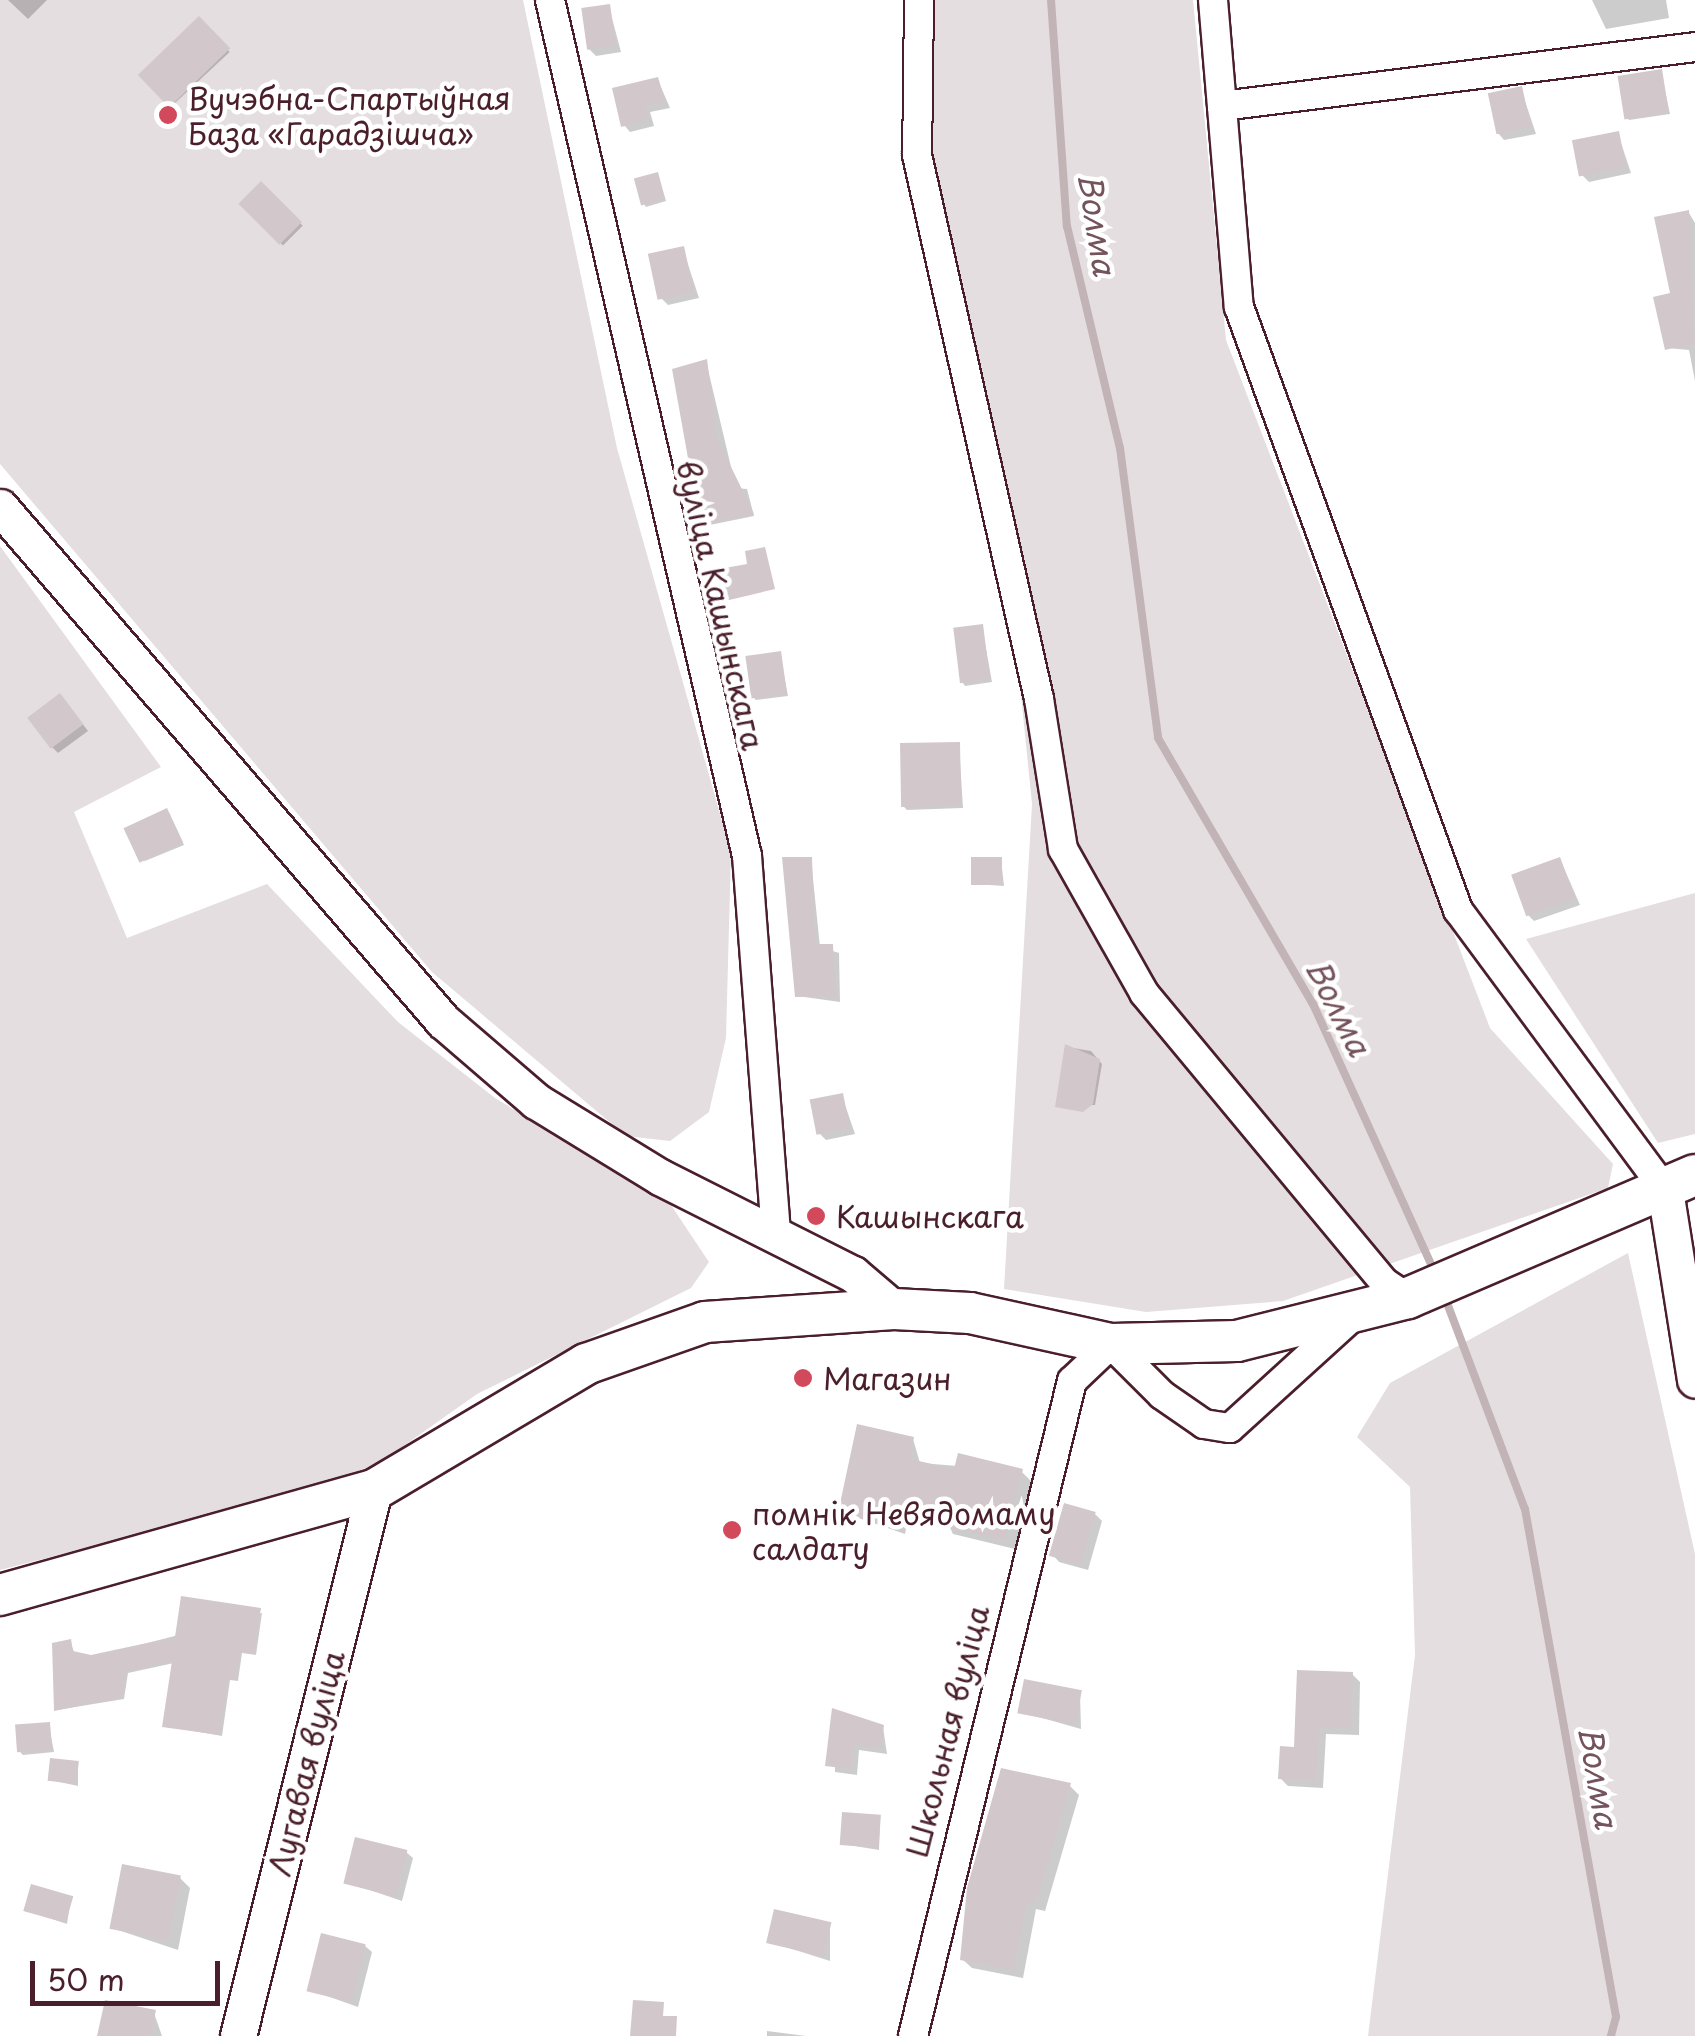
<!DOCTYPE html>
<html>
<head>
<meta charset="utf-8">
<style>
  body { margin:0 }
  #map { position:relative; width:1695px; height:2036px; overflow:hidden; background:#fff; font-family:"Playpen Sans",sans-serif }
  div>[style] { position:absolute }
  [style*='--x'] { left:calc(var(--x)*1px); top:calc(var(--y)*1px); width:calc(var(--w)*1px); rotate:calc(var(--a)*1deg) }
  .green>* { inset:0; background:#e5dee0 }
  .shadow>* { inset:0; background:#0003; transform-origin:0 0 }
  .stream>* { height:8px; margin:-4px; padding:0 4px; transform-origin:4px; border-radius:4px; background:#c1b3b6 }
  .building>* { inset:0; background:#d2c7cb; transform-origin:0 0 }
  .roads { filter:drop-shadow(2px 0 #4a1f2b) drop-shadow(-2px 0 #4a1f2b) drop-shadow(0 2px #4a1f2b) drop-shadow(0 -2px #4a1f2b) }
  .minor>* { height:28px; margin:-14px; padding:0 14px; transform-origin:14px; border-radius:14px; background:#fff }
  .tertiary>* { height:35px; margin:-17.5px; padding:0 17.5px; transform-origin:17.5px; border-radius:17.5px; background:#fff }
  .secondary>* { height:40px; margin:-20px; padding:0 20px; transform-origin:20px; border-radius:20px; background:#fff }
  .dots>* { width:28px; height:28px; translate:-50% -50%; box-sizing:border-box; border:5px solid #fff; border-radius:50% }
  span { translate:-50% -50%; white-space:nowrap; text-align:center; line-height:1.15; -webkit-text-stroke:9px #fff; paint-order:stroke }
  .poi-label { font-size:30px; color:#4a1f2b }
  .left { translate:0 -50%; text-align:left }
  .street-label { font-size:30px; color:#4a1f2b }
  .water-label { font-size:32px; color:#74535c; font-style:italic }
  .scale { position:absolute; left:30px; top:1961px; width:190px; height:45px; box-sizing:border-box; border:5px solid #4a1f2b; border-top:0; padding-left:12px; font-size:30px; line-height:35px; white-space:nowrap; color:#4a1f2b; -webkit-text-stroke:8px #fff; paint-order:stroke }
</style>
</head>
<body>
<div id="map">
  <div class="green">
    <div style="clip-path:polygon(0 0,523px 0,617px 448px,731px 853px,726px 1038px,709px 1112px,670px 1141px,626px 1136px,432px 972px,0 464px)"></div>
    <div style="clip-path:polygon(935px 0,1193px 0,1226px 340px,1490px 1028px,1613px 1164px,1608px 1188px,1283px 1301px,1146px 1312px,1004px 1289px,1032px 804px,1008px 565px,929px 149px)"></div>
    <div style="clip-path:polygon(0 546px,161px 767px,74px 812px,127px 938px,267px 884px,398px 1022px,495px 1098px,671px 1205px,709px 1262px,691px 1288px,477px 1394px,381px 1462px,304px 1492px,0 1570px)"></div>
    <div style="clip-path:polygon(1695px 893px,1695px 1134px,1658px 1143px,1526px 939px)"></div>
    <div style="clip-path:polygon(1628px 1253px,1695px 1554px,1695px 2036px,1368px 2036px,1415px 1655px,1410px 1487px,1357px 1437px,1390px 1383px)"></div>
  </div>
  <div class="shadow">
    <div style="clip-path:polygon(8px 0,47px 0,28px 19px)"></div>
    <div style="clip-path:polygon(1592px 0,1666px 0,1669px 18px,1606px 29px)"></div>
    <div style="clip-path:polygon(609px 7px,621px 52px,596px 56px,589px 49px)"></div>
    <div style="left:199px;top:19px;width:45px;height:81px;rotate:47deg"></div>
    <div style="clip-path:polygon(1661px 72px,1670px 114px,1629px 120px,1627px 118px)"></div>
    <div style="clip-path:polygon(658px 80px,670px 108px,650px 112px,654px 126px,630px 132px,624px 125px)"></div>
    <div style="clip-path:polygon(1521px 89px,1536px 134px,1504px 140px,1498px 133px)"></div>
    <div style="clip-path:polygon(1618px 134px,1631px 173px,1589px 182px,1582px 175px)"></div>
    <div style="clip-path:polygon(657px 174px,666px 201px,646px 207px,644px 204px)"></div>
    <div style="left:261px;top:184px;width:59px;height:28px;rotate:45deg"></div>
    <div style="clip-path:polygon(1689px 213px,1695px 223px,1695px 381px,1689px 350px,1667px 348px)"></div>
    <div style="clip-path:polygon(683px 249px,699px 298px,668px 305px,661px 298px)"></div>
    <div style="clip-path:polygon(706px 361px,736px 488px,747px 489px,754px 516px,705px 526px)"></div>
    <div style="clip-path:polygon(982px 626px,992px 682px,965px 686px,963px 683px)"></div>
    <div style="clip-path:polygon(780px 654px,788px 696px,756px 700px,753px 697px)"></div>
    <div style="clip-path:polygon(66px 702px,88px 731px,58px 753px,52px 747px)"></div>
    <div style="clip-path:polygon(959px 744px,963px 808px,907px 810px,904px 807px)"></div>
    <div style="clip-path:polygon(169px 813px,184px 845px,145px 861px,142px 859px)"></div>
    <div style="clip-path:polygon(811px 859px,820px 947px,839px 953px,840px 1002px,797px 996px,785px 860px)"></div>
    <div style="clip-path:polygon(1001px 859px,1004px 886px,974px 884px)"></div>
    <div style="clip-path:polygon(1560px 859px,1580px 905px,1534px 921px,1527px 914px)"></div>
    <div style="clip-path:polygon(1067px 1047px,1091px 1051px,1102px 1064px,1095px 1105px,1058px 1106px)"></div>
    <div style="clip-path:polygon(842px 1096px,855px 1134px,826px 1140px,819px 1133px)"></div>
    <div style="clip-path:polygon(913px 1439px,920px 1463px,1021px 1471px,1031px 1481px,1015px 1549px,953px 1534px,945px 1517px,910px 1509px,905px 1534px,841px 1512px)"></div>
    <div style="clip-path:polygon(1095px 1514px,1102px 1521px,1088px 1570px,1059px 1562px,1053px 1555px)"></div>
    <div style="clip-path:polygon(262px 1613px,256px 1655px,242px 1653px,238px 1681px,230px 1680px,222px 1736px,165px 1726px,174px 1663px,128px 1673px,124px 1699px,57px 1710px,70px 1642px,75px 1654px,91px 1658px)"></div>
    <div style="clip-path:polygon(1352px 1674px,1360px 1682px,1359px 1735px,1326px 1734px,1323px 1788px,1288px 1786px,1280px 1778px)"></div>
    <div style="clip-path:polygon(1080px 1693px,1081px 1729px,1021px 1712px)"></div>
    <div style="clip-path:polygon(834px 1711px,883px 1727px,887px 1754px,859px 1750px,857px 1775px,835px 1772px)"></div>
    <div style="clip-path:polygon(49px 1725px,54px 1752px,23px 1755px,20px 1752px)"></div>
    <div style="clip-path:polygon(78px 1763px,78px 1786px,50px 1780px)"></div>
    <div style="clip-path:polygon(1070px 1786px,1079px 1795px,1045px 1911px,1036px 1909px,1023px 1978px,972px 1968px,962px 1959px)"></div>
    <div style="clip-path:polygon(880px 1818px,879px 1850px,842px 1844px)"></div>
    <div style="clip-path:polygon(406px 1852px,413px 1858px,402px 1901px,346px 1882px)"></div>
    <div style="clip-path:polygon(180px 1878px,190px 1888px,178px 1950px,112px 1928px)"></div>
    <div style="clip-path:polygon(71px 1898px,67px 1924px,26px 1910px)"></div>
    <div style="clip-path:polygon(830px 1924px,830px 1961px,770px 1942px)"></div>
    <div style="clip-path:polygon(365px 1946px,372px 1952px,358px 2007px,310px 1990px)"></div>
    <div style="clip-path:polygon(154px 2013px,162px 2036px,100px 2036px)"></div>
    <div style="clip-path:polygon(767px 2031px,806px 2036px,767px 2036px)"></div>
  </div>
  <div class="stream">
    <div style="--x:1051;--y:0;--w:227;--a:86"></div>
    <div style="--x:1067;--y:226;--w:228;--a:76.6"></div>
    <div style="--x:1120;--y:448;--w:292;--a:82.5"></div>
    <div style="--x:1158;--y:738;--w:308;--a:59.8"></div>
    <div style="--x:1313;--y:1004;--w:295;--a:65.6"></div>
    <div style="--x:1444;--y:1295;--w:229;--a:69.3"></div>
    <div style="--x:1525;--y:1509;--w:516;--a:79.84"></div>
    <div style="--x:1616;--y:2017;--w:20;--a:105"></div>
  </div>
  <div class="building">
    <div style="left:610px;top:4px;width:42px;height:29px;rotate:82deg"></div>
    <div style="left:199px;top:16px;width:45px;height:85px;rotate:46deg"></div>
    <div style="left:1662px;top:69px;width:44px;height:45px;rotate:81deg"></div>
    <div style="clip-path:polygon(658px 77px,665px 101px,645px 106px,648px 120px,621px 127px,612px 88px)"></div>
    <div style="left:1522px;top:86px;width:42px;height:35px;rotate:78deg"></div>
    <div style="left:1619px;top:131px;width:37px;height:48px;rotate:79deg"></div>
    <div style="left:658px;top:172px;width:28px;height:25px;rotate:75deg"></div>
    <div style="left:261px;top:181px;width:58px;height:32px;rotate:45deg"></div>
    <div style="clip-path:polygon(1689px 210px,1695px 343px,1665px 350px,1653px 297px,1670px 293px,1654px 217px)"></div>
    <div style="left:684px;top:246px;width:47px;height:37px;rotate:78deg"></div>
    <div style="clip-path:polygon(707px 359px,717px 438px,754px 514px,700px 525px,672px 369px)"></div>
    <div style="clip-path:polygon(765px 547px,775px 589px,725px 601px,719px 569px,747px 564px,745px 551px)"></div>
    <div style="left:983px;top:624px;width:56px;height:30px;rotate:83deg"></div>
    <div style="left:781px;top:651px;width:43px;height:36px;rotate:82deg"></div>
    <div style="left:60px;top:693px;width:39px;height:41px;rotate:53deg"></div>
    <div style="left:960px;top:742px;width:64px;height:60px;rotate:89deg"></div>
    <div style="left:167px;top:808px;width:38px;height:48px;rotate:65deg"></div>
    <div style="clip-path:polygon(782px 857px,812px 857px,815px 944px,833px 944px,835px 996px,795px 997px)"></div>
    <div style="left:971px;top:857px;width:31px;height:28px"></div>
    <div style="left:1560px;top:857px;width:44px;height:52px;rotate:70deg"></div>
    <div style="clip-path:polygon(1065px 1044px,1100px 1059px,1093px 1104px,1083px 1112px,1055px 1107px)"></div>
    <div style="left:843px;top:1093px;width:36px;height:34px;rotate:79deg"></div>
    <div style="clip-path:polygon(857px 1424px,914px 1437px,910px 1459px,954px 1469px,958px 1453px,1023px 1469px,1005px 1541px,941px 1525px,944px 1510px,900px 1501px,895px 1526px,838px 1513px)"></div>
    <div style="left:1064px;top:1503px;width:33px;height:55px;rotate:16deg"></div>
    <div style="clip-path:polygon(181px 1596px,261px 1608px,254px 1654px,240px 1652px,236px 1680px,228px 1679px,220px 1735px,162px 1727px,172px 1661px,126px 1671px,123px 1697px,54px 1711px,52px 1643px,71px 1639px,73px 1651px,91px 1655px,175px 1637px)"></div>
    <div style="clip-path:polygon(1297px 1670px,1353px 1672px,1351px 1728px,1319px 1727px,1316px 1781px,1278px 1779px,1280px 1746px,1294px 1747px)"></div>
    <div style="left:1024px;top:1679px;width:59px;height:35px;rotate:11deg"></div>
    <div style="clip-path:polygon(832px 1708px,884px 1725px,881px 1748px,853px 1745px,851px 1769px,825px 1766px)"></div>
    <div style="left:50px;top:1722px;width:28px;height:35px;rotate:86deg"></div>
    <div style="left:50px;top:1758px;width:29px;height:23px;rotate:6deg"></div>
    <div style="clip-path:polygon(1001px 1768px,1071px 1783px,1036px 1903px,1027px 1901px,1014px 1970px,960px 1960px,967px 1888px)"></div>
    <div style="left:842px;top:1812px;width:39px;height:33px;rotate:4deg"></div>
    <div style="left:355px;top:1837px;width:54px;height:48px;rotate:14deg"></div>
    <div style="left:122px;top:1864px;width:60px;height:66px;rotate:11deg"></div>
    <div style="left:31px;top:1884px;width:44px;height:28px;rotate:16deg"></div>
    <div style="left:774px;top:1909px;width:59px;height:35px;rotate:13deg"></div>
    <div style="left:321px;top:1933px;width:46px;height:60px;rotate:14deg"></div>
    <div style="clip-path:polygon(105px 2000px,156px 2010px,150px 2036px,97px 2036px)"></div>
    <div style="clip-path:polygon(633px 2000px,664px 2002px,663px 2016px,677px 2016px,676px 2036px,630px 2036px)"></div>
  </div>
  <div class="roads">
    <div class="minor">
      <div style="--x:550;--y:0;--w:878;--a:77.04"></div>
      <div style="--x:747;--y:856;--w:379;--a:85.6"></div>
      <div style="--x:919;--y:0;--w:155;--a:90.7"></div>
      <div style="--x:917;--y:155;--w:558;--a:77.36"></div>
      <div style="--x:1039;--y:699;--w:152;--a:80.9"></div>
      <div style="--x:1063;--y:849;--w:165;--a:60.6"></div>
      <div style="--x:1144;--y:993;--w:376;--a:50.3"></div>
      <div style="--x:1384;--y:1282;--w:29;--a:34"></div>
      <div style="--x:1213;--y:0;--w:308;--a:85.2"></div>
      <div style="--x:1239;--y:307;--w:642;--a:70.04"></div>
      <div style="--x:1458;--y:910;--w:348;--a:53.5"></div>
      <div style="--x:1222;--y:106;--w:477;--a:-7.1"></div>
      <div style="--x:913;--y:2036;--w:674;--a:-76.36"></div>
      <div style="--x:1072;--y:1381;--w:54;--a:-43.5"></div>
      <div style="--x:1111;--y:1344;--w:72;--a:45"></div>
      <div style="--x:1162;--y:1395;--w:51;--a:34.6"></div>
      <div style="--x:1204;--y:1424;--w:26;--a:9"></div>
      <div style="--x:1230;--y:1428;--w:164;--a:-42.3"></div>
    </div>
    <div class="tertiary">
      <div style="--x:0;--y:507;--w:679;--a:49.24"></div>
      <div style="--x:443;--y:1021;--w:123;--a:40.7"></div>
      <div style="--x:536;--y:1101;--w:145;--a:31.5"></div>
      <div style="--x:660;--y:1177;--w:216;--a:26.7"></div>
      <div style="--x:853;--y:1274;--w:54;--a:40.5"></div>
      <div style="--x:1665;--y:1190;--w:192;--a:81"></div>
      <div style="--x:238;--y:2036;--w:563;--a:-76.01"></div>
    </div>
    <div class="secondary">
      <div style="--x:0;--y:1595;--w:388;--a:-15.7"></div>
      <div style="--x:374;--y:1490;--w:247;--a:-30.7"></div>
      <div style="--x:586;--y:1364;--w:126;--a:-19.4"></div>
      <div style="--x:705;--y:1322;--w:189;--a:-3.9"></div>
      <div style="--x:894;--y:1309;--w:76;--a:3"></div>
      <div style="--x:970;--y:1313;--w:144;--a:12.4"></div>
      <div style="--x:1111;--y:1344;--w:126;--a:-1.4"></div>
      <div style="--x:1237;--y:1341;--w:176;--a:-14.1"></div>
      <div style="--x:1408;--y:1298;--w:312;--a:-23.2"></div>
    </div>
  </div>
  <div class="dots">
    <div style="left:168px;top:115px;background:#d1495b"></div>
    <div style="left:816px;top:1216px;background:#d1495b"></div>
    <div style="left:803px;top:1378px;background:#d1495b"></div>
    <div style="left:732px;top:1530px;background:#d1495b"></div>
  </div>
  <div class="poi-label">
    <span class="left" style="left:188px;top:115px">Вучэбна-Спартыўная<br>База «Гарадзішча»</span>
    <span class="left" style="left:836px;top:1216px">Кашынскага</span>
    <span class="left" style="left:823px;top:1378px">Магазин</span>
    <span class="left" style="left:752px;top:1530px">помнік Невядомаму<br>салдату</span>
  </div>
  <div class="street-label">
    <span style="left:721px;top:605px;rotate:77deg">вуліца Кашынскага</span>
    <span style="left:947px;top:1731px;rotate:-76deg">Школьная вуліца</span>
    <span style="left:306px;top:1763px;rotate:-76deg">Лугавая вуліца</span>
  </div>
  <div class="water-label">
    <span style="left:1098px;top:224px;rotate:81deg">Волма</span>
    <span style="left:1339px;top:1007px;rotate:63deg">Волма</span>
    <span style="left:1599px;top:1777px;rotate:80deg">Волма</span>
  </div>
  <div class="scale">50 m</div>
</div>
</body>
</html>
